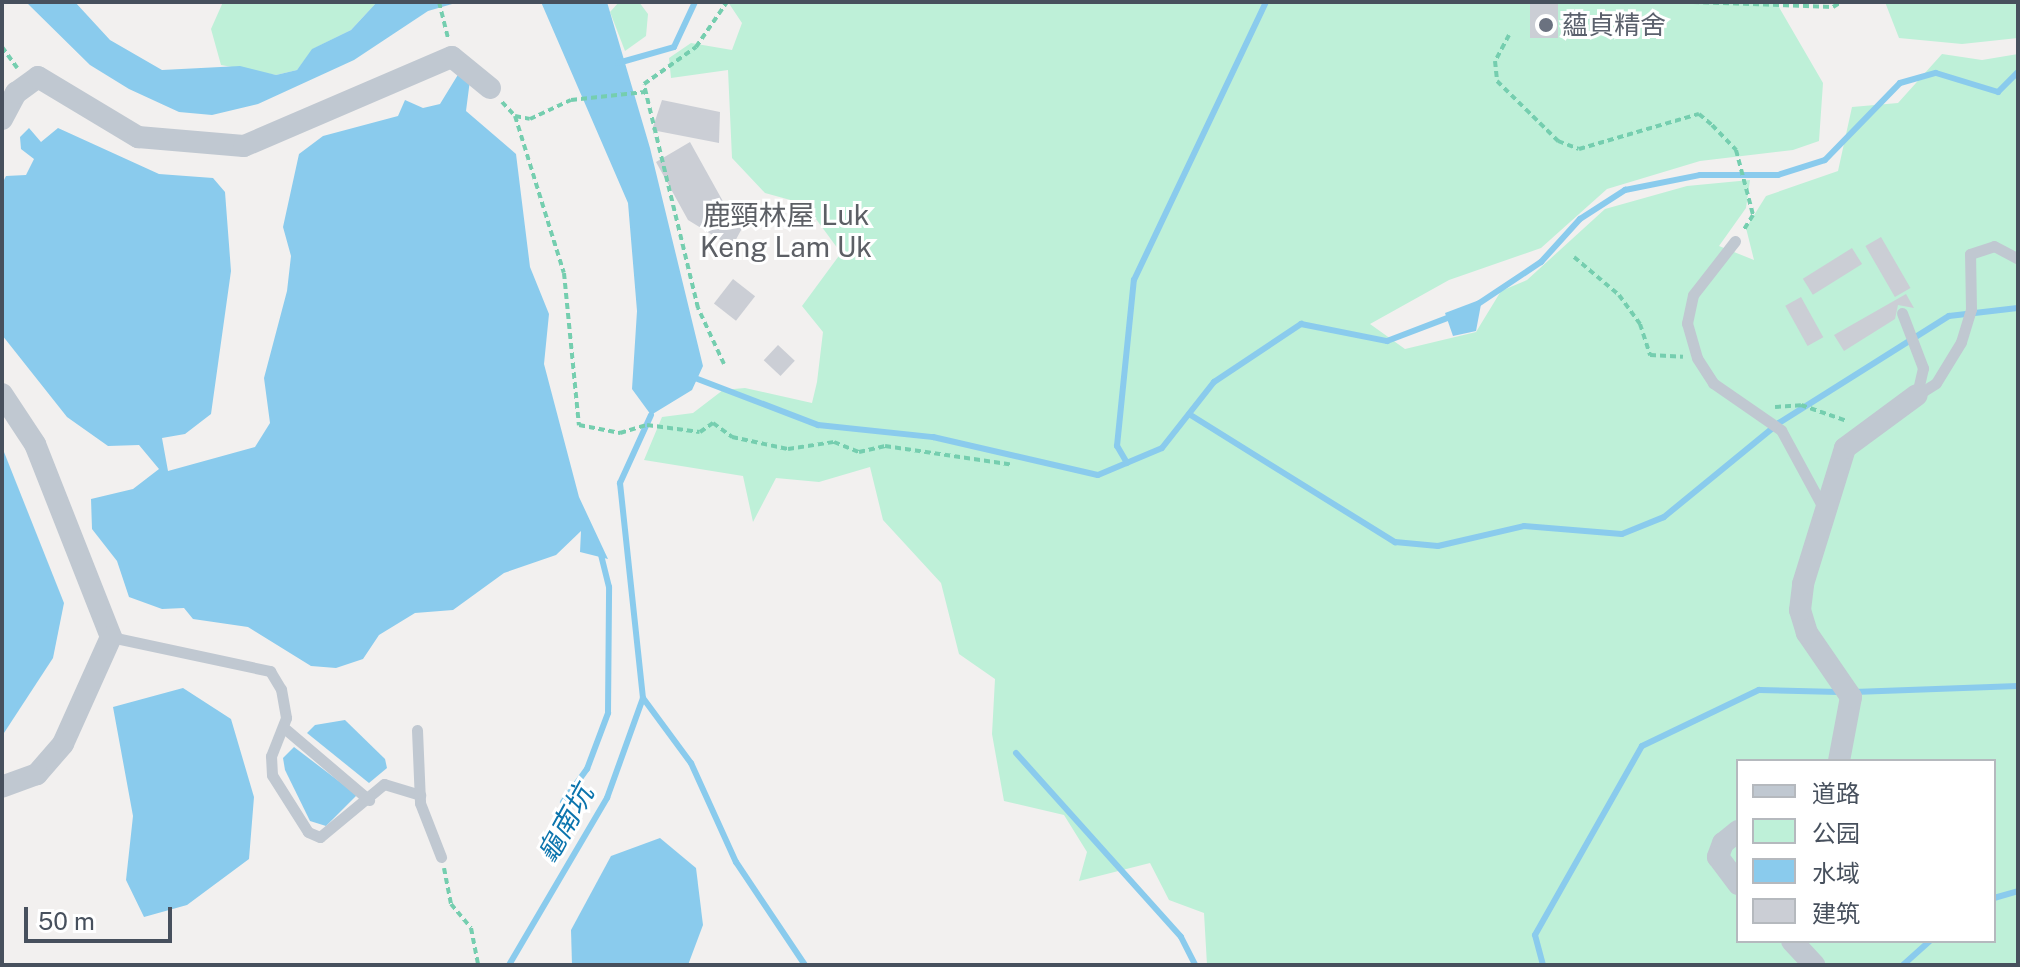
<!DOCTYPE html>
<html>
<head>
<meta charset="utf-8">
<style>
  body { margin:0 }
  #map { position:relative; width:2020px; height:967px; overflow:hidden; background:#f2f0ef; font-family:"Public Sans","Noto Sans SC",sans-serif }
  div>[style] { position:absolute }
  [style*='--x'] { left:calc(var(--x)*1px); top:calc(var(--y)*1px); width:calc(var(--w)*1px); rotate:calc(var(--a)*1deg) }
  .green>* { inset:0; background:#bef0d8 }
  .water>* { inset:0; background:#8acbed }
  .stream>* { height:6px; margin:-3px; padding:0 3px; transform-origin:3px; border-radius:3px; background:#8acbed }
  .building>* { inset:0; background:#cbced5; transform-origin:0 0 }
  .path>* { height:4px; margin-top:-2px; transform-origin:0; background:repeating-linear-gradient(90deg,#75ceaf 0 6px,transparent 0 10px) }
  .lane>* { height:11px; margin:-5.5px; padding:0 5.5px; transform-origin:5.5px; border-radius:5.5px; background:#c0c8d1 }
  .street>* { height:22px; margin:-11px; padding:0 11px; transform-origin:11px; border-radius:11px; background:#c0c8d1 }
  .dots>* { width:22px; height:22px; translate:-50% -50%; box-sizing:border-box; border:4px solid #fff; border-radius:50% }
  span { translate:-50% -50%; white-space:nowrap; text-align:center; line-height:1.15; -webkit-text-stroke:6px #fff; paint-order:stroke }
  .worship-label { font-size:26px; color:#5b616d }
  .left { translate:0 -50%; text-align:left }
  .neighbourhood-label { font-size:28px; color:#5c5f65 }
  .water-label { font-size:28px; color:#0b74ad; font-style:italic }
  .frame { position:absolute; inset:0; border:4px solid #47505d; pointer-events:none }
  .legend { position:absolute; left:1736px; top:759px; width:260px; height:184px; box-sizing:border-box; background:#fff; border:2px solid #b5b9be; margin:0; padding:10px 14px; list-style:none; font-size:24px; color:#47505d }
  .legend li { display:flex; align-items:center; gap:16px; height:40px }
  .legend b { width:40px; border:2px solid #b5b9be }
  .scale { position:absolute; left:24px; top:907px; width:148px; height:36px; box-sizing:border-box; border:4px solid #47505d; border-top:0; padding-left:10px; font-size:24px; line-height:28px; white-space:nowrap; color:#47505d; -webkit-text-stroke:6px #fff; paint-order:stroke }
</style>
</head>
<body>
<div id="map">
  <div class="green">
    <div style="clip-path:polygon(223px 2px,377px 2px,351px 30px,313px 49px,297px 70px,276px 75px,221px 65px,211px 29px)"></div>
    <div style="clip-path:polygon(619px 2px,639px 2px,648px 14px,646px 36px,625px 51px,610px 12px)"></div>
    <div style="clip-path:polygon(evenodd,728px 2px,1776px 2px,1823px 83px,1819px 141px,1793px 150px,1700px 161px,1607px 189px,1541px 248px,1449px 280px,1370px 324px,1405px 349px,1476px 332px,1501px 291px,1527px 280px,1605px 209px,1687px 186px,1750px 180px,1746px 208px,1719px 246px,1754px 260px,1746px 228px,1766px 196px,1838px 171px,1852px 107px,1898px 103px,1942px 54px,1982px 60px,2018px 54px,2018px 965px,1207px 965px,1204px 913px,1169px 900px,1150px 863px,1079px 881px,1087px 852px,1064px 815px,1004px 801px,992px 734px,995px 679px,959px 654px,941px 583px,883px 520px,870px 467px,819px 482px,776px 478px,753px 522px,743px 476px,644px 460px,662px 417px,693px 413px,723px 390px,745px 388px,812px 403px,817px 382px,823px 332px,802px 306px,841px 253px,805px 204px,765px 193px,732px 158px,728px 70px,671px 78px,669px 58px,691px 43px,732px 50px,742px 23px,728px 2px,1738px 761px,1994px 761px,1994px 941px,1738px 941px,1738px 761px)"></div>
    <div style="clip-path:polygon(1885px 2px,2018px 2px,2018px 38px,1962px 44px,1899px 38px)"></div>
  </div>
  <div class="water">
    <div style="clip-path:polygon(26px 2px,75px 2px,110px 40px,162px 70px,240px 66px,276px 75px,297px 70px,312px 49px,351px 30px,377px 2px,459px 2px,428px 11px,354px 60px,258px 104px,212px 115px,179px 112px,129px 89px,90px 65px)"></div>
    <div style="clip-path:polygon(541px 2px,607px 2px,650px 148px,703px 366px,692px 390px,651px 415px,632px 389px,637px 311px,628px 203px)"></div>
    <div style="clip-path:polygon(459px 73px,470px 80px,466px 111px,516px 154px,530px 267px,549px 314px,544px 364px,579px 497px,608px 559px,580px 552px,581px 531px,556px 555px,504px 573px,453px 610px,415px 613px,379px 635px,363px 659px,336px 668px,311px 666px,248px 627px,193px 619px,184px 608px,162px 609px,129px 597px,117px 561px,92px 529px,91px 499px,133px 489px,159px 469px,139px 445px,108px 446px,67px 417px,2px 335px,2px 184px,6px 176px,26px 175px,34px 159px,21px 149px,20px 137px,29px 128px,41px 142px,58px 128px,159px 174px,213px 178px,225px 192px,231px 271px,211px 414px,185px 434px,162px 438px,168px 471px,255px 447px,270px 423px,264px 378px,287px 291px,291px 256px,283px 227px,299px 154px,323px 136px,398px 116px,405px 100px,423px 108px,440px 104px)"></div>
    <div style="clip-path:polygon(1482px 299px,1476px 331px,1453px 336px,1445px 313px)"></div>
    <div style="clip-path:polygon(2px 447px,64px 603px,53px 658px,2px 736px)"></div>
    <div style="clip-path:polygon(183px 688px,231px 719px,254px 797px,249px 859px,187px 905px,144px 917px,126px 880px,133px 816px,113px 707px)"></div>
    <div style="clip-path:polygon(345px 720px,385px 759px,387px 768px,369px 783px,307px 733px,315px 725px)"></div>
    <div style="clip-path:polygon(294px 747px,357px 795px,326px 826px,310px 821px,285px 770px,283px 758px)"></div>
    <div style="clip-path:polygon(660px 838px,696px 868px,703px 925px,688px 965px,572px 965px,571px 930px,611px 856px)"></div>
  </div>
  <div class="stream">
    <div style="--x:618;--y:63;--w:58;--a:-15.9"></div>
    <div style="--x:674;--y:47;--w:50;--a:-65"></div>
    <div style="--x:1478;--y:304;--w:76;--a:-33.7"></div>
    <div style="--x:1541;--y:262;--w:58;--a:-47.8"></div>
    <div style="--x:1580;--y:219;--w:54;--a:-32.8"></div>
    <div style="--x:1625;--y:190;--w:76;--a:-11.3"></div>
    <div style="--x:1700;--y:175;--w:78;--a:0"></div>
    <div style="--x:1778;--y:175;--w:49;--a:-17.7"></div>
    <div style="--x:1825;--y:160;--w:107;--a:-45.8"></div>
    <div style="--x:1900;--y:83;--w:37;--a:-16"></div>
    <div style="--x:1936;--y:73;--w:65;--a:17"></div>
    <div style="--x:1998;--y:92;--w:28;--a:-45"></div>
    <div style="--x:695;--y:378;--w:132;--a:20.9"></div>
    <div style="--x:818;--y:425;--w:116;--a:6"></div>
    <div style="--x:933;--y:437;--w:169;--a:13"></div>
    <div style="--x:1098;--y:475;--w:69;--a:-22.9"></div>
    <div style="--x:1162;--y:448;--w:84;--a:-51.8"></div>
    <div style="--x:1214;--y:382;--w:105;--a:-33.7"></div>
    <div style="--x:1301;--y:324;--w:88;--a:11.2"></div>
    <div style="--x:1387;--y:341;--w:67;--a:-20.9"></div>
    <div style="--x:1189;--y:414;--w:243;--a:31.9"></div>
    <div style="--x:1395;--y:542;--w:43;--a:5.3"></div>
    <div style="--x:1438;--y:546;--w:88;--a:-13.1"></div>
    <div style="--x:1524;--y:526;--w:98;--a:4.7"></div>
    <div style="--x:1622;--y:534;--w:45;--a:-22"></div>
    <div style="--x:1664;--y:517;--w:149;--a:-39.3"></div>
    <div style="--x:1779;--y:423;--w:201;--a:-32.2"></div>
    <div style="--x:1949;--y:316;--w:69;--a:-6.6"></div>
    <div style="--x:651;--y:415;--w:75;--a:114.5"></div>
    <div style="--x:620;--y:483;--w:216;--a:83.9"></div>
    <div style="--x:643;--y:698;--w:81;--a:53.6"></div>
    <div style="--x:691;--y:763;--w:109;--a:65.6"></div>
    <div style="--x:736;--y:862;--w:124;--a:56.2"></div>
    <div style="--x:1127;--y:463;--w:20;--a:-120"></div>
    <div style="--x:1117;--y:446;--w:167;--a:-84.2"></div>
    <div style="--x:1134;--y:280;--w:308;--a:-64.6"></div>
    <div style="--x:1854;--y:692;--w:164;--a:-2.1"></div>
    <div style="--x:1016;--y:753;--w:247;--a:48.1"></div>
    <div style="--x:1181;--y:937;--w:31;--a:63"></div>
    <div style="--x:563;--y:802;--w:41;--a:-54"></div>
    <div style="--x:587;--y:769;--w:60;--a:-69.4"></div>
    <div style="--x:608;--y:713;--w:126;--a:-89.5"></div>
    <div style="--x:609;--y:587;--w:38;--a:-104"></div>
    <div style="--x:1994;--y:898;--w:25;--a:-16"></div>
    <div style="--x:509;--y:965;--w:194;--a:-59.6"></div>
    <div style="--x:607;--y:798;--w:106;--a:-70.2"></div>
    <div style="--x:1543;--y:965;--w:31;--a:-105"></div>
    <div style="--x:1535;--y:935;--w:217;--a:-60.5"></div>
    <div style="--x:1642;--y:746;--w:130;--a:-25.6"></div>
    <div style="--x:1759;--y:690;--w:80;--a:1.4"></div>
    <div style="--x:1903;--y:965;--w:36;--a:-42"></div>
  </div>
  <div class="building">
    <div style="left:1530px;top:2px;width:28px;height:36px"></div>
    <div style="clip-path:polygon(662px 100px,720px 112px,719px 143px,652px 130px)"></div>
    <div style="clip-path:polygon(690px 142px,725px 205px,748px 217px,732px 247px,688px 220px,656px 162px)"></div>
    <div style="left:1881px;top:237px;width:59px;height:18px;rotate:60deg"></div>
    <div style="left:1852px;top:248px;width:19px;height:58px;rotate:58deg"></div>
    <div style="left:733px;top:279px;width:28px;height:31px;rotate:38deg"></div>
    <div style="clip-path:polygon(1906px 294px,1914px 308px,1898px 305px,1895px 319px,1844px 351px,1834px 335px)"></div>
    <div style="left:1801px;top:297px;width:46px;height:18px;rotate:61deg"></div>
    <div style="left:778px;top:345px;width:23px;height:21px;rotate:43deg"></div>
  </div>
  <div class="path">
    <div style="--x:439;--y:2;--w:38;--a:76"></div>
    <div style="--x:1693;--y:2;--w:140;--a:2"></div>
    <div style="--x:1833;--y:7;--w:9;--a:-32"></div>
    <div style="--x:1509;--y:35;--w:30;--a:118"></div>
    <div style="--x:1495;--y:61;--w:20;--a:84"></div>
    <div style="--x:1497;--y:81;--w:86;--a:44.5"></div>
    <div style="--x:1558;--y:141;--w:22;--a:21"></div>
    <div style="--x:1579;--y:149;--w:125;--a:-16.3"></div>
    <div style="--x:1699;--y:114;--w:17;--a:40"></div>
    <div style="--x:1712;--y:125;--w:35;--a:46"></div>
    <div style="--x:1736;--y:150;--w:67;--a:75.3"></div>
    <div style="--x:1753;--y:215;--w:19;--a:122"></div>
    <div style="--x:2;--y:47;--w:26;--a:54"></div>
    <div style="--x:502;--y:102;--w:19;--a:47"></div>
    <div style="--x:515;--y:116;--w:15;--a:11"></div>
    <div style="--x:530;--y:119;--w:45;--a:-24.9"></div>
    <div style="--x:571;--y:100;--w:74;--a:-6.2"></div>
    <div style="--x:515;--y:116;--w:164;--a:72.7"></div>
    <div style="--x:564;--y:273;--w:153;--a:84.4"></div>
    <div style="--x:579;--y:425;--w:42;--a:11"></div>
    <div style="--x:620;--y:433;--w:28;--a:-17"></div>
    <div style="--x:647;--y:425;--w:53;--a:7.5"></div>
    <div style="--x:700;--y:432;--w:16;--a:-35"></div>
    <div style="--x:713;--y:423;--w:24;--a:36"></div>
    <div style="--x:732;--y:437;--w:57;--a:12.1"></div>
    <div style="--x:788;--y:449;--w:47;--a:-8.7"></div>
    <div style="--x:834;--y:442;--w:27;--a:22"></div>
    <div style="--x:859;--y:452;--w:27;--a:-13"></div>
    <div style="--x:885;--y:446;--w:129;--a:8.4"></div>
    <div style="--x:1574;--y:257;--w:59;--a:40.2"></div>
    <div style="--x:1619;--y:295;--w:36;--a:54"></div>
    <div style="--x:1640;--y:324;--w:33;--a:72"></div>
    <div style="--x:1650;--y:355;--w:33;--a:3"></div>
    <div style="--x:724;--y:364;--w:62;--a:-114.9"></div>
    <div style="--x:698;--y:308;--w:230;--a:-103.6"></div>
    <div style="--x:644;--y:84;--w:64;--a:-35.4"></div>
    <div style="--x:696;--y:47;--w:55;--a:-55.4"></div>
    <div style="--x:1775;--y:407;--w:26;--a:-4"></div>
    <div style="--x:1801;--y:405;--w:49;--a:19.2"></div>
    <div style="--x:444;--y:868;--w:37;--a:79"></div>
    <div style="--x:451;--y:904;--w:31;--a:50"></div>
    <div style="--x:471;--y:928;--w:38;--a:79"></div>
  </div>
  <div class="lane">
    <div style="--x:1735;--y:241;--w:68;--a:127.9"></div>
    <div style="--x:1693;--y:295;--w:29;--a:102"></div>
    <div style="--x:1687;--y:323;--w:36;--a:74"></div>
    <div style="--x:1697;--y:358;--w:30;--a:57"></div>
    <div style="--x:1713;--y:383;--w:83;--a:34.7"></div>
    <div style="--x:1781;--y:430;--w:92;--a:61.5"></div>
    <div style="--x:1902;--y:313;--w:59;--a:69.1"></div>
    <div style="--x:1923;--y:368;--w:27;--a:103"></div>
    <div style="--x:1917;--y:395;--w:22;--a:-32"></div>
    <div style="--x:1936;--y:383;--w:48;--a:-58.6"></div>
    <div style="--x:1961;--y:342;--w:34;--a:-73"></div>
    <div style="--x:1971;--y:309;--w:55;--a:-91"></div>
    <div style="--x:1970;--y:254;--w:25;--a:-18"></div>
    <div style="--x:1994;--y:246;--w:27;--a:28"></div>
    <div style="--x:111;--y:637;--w:163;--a:12.1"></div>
    <div style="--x:270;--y:671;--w:21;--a:59"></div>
    <div style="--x:281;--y:689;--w:29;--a:80"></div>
    <div style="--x:286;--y:718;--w:41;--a:111.5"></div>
    <div style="--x:271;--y:756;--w:19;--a:87"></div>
    <div style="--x:272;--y:775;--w:67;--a:57.7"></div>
    <div style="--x:308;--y:832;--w:13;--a:23"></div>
    <div style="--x:320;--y:837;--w:83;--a:-39.6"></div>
    <div style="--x:384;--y:784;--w:38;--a:17"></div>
    <div style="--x:283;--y:727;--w:113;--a:40.3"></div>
    <div style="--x:417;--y:730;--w:73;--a:87.6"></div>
    <div style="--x:420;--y:803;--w:58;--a:68.7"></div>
  </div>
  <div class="street">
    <div style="--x:2;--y:119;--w:30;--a:-62"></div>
    <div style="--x:16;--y:93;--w:27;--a:-36"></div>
    <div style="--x:38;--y:77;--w:117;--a:31"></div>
    <div style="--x:138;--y:137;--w:106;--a:4.9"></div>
    <div style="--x:244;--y:146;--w:226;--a:-23.2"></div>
    <div style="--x:452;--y:57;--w:49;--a:39.2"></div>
    <div style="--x:2;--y:394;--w:60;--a:56.6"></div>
    <div style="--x:35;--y:444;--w:207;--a:68.5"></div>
    <div style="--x:111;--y:637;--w:117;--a:114.2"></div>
    <div style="--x:63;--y:744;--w:40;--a:131"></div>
    <div style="--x:37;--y:774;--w:37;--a:160"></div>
    <div style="--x:1839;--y:761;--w:65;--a:-79.4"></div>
    <div style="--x:1851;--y:697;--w:78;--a:-124.5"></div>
    <div style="--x:1807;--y:633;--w:24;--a:-107"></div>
    <div style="--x:1800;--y:610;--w:26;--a:-83"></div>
    <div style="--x:1803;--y:584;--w:142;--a:-72.8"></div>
    <div style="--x:1845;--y:448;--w:89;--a:-36.4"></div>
    <div style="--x:1738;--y:831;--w:19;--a:141"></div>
    <div style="--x:1723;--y:843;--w:15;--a:110"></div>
    <div style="--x:1718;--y:857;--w:34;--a:53"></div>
    <div style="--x:1792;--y:941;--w:33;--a:47"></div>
  </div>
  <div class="dots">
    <div style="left:1546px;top:25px;background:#6b7280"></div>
  </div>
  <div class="worship-label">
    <span class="left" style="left:1562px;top:25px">蘊貞精舍</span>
  </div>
  <div class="neighbourhood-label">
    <span style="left:786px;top:231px">鹿頸林屋 Luk<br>Keng Lam Uk</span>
  </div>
  <div class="water-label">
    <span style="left:565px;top:824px;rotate:-61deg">龜南坑</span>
  </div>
  <div class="frame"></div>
  <ul class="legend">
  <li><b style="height:10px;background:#c0c8d1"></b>道路</li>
  <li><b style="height:22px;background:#bef0d8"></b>公园</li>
  <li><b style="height:22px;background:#8acbed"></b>水域</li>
  <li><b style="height:22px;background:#cbced5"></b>建筑</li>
  </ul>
  <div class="scale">50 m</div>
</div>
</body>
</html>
